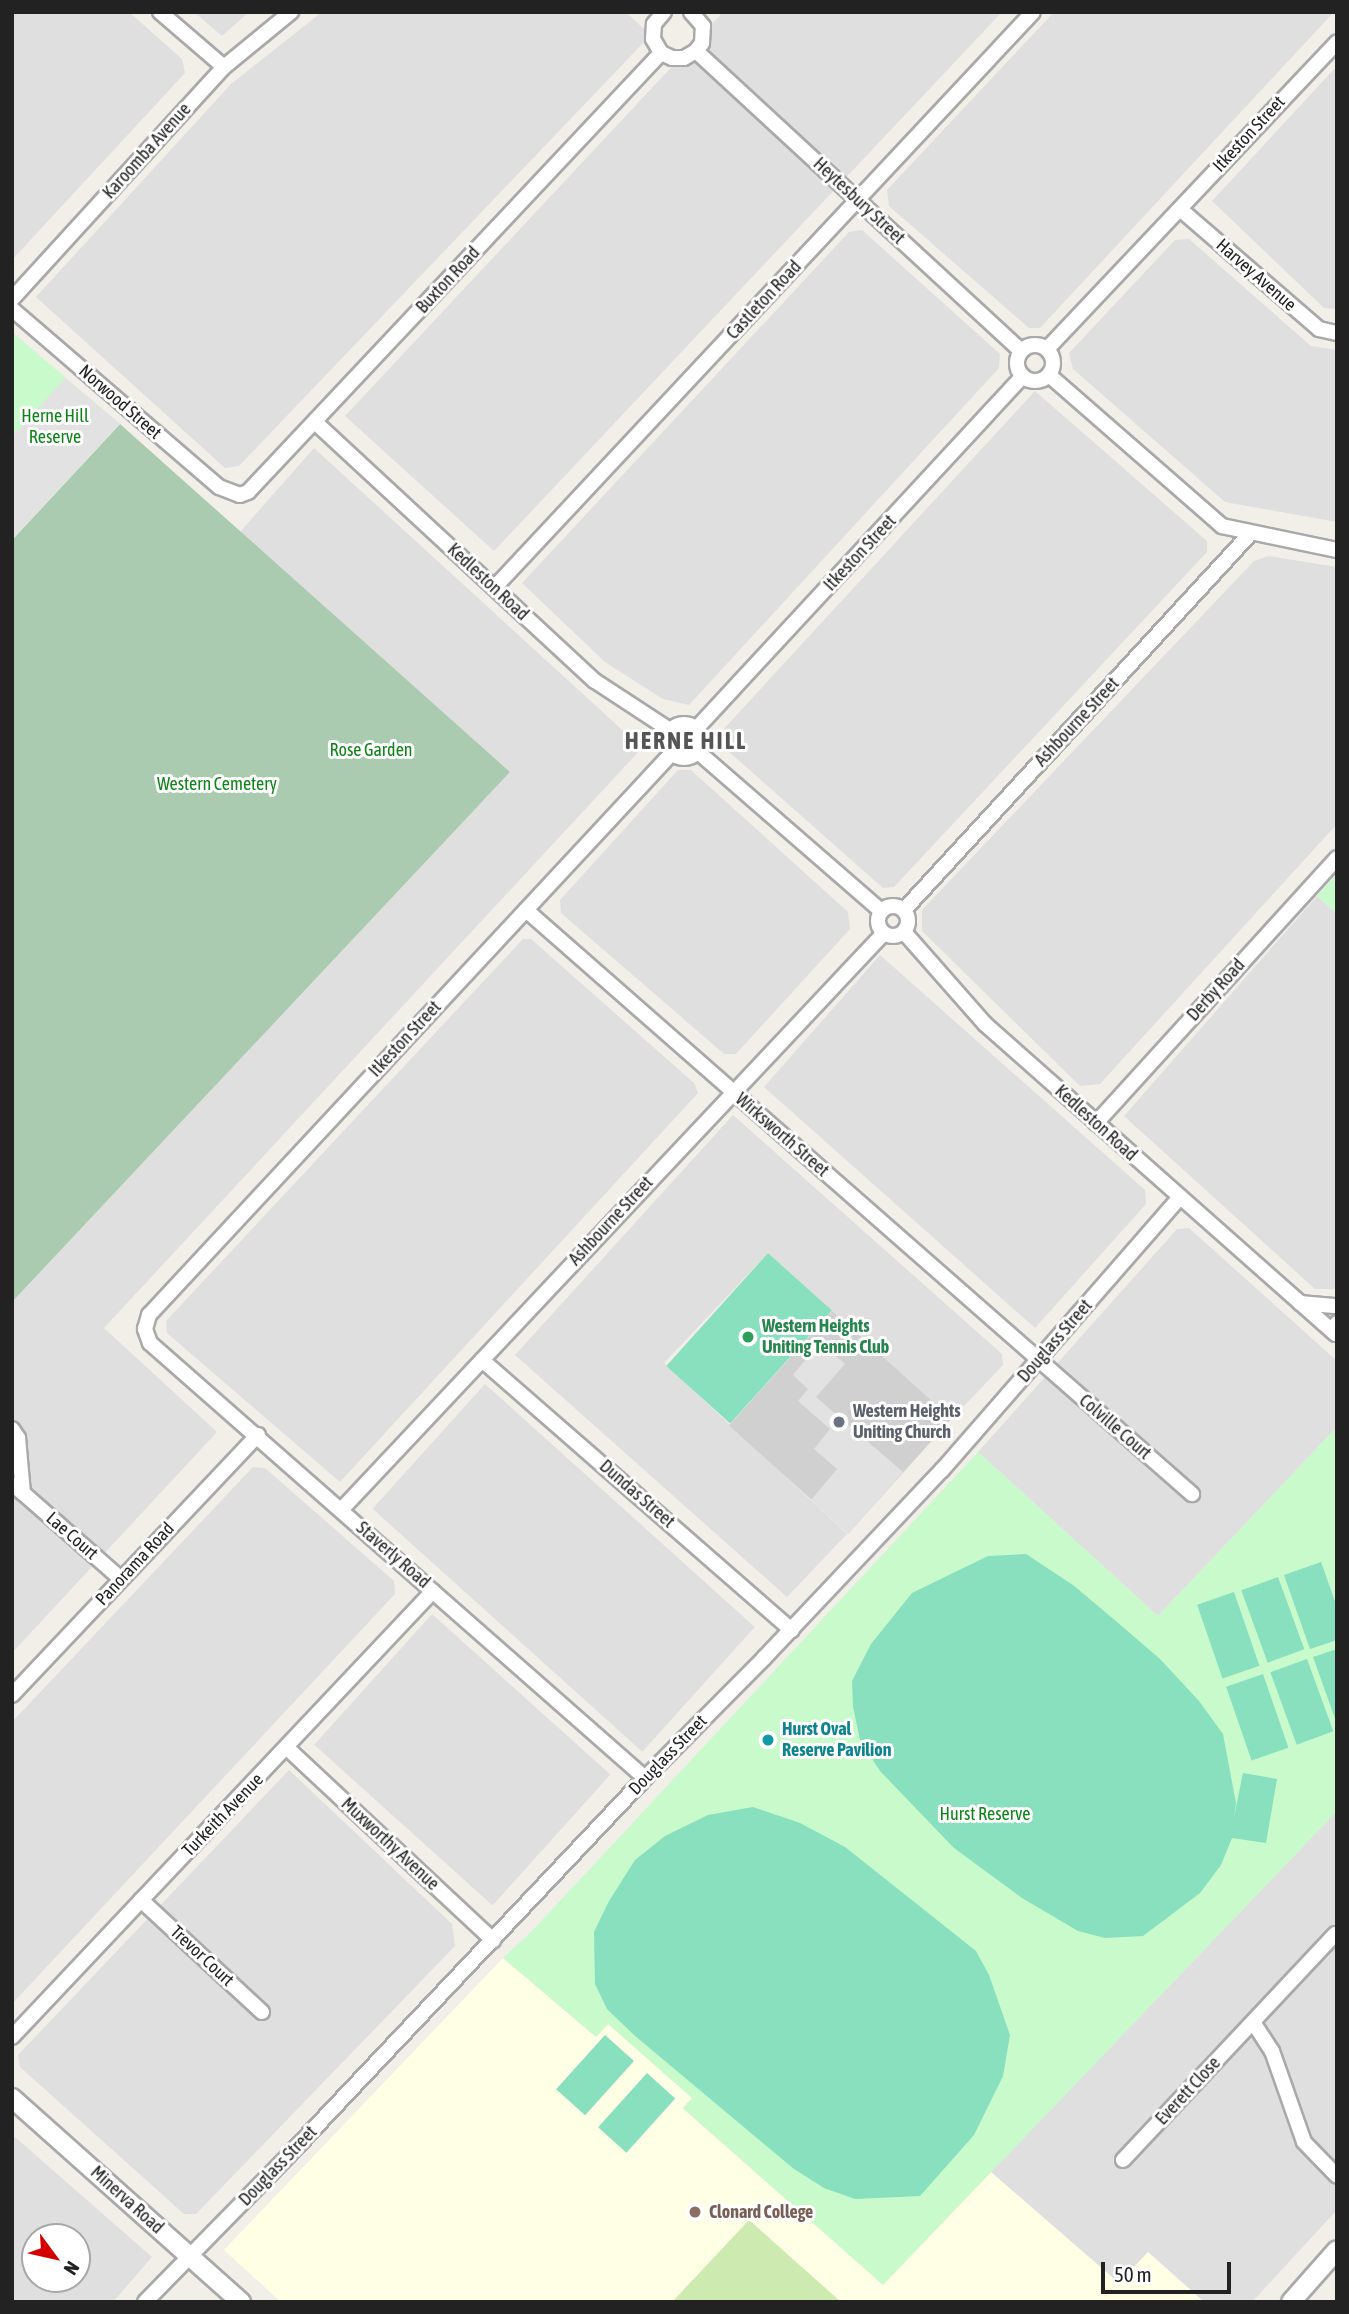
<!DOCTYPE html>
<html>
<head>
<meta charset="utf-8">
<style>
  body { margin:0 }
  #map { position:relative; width:1349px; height:2314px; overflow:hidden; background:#f2efe9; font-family:"Asap Condensed",sans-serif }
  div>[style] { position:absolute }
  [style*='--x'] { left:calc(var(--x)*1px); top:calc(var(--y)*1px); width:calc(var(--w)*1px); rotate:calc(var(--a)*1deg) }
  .residential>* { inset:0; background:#e0dfdf; transform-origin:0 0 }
  .education>* { inset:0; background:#ffffe5 }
  .religious>* { inset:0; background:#d0d0d0; transform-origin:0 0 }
  .grass>* { inset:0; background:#cdebb0 }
  .cemetery>* { inset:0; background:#aacbaf }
  .park>* { inset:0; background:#c8facc }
  .pitch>* { inset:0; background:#88e0be; transform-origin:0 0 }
  .parking>* { inset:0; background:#e2e2e2 }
  .roads { filter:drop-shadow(2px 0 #a9a9a9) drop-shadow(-2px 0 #a9a9a9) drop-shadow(0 2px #a9a9a9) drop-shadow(0 -2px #a9a9a9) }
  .minor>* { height:14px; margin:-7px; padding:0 7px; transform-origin:7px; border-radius:7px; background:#fff }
  .minor>.ring { margin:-7px; padding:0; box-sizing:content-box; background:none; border:14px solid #fff; border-radius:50% }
  .tertiary>* { height:18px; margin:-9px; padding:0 9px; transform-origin:9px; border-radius:9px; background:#fff }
  .dots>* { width:19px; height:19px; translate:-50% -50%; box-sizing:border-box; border:4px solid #fff; border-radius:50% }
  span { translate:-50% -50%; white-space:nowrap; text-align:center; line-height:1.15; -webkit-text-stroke:6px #fff; paint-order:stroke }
  .street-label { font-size:18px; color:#222 }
  .park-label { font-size:18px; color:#0c8416 }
  .leisure-label { font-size:18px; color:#27864d; font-weight:700 }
  .left { translate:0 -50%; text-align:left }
  .worship-label { font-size:18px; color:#5b616d; font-weight:700 }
  .culture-label { font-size:18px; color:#0d838f; font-weight:700 }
  .education-label { font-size:18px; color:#785e54; font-weight:700 }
  .district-label { font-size:24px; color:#555; font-weight:700; letter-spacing:2px }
  .frame { position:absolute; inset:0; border:14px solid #222; pointer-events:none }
  .north { position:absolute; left:21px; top:2223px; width:70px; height:70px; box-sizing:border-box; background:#fff; border:2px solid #a7a7a7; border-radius:50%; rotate:123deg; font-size:19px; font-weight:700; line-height:28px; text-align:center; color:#222 }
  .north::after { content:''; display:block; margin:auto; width:24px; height:32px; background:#d40000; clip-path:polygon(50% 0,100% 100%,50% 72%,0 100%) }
  .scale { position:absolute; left:1101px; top:2262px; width:130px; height:32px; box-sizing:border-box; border:4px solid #222; border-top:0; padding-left:9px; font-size:21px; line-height:24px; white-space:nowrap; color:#222; -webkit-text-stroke:5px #fff; paint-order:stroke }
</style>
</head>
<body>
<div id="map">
  <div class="residential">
    <div style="clip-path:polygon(12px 12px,129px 12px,182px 59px,185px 73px,12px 260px)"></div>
    <div style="clip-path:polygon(194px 12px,249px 12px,222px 36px)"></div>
    <div style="clip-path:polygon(322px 12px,626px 12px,645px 30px,645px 41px,239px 466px,225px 468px,36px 297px,231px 84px)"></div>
    <div style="clip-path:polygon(723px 12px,1002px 12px,494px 551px,345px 416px)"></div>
    <div style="clip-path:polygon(1054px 12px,1332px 14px,1040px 328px,1029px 328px,889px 206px,887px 190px)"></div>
    <div style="clip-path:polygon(1337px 66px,1337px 309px,1324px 308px,1212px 201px)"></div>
    <div style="clip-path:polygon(862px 230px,1000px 354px,999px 368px,689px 705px,663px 699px,605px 662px,522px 583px,849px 232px)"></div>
    <div style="clip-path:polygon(1189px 239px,1311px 346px,1337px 350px,1337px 522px,1225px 502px,1073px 369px,1069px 353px,1175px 240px)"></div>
    <div style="clip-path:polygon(1035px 391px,1207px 541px,1207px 552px,894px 887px,883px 888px,719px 743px,719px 734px)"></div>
    <div style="clip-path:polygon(314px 448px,642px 748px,104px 1328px,217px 1432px,12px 1653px,12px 1302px,510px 772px,240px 532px)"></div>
    <div style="clip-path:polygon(1268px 556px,1337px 567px,1337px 824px,1100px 1084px,1080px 1086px,922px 931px,922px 910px,1254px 561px)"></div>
    <div style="clip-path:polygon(678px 770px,691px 770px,848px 912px,850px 929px,736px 1054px,724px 1054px,561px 913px,560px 900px)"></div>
    <div style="clip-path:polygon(1317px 896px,1337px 914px,1337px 1289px,1315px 1289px,1124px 1116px)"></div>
    <div style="clip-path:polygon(523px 939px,531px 939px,694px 1083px,698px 1093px,340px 1482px,167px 1333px,166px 1321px)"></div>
    <div style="clip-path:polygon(880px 955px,1145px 1190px,1146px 1204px,1035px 1328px,764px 1087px)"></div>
    <div style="clip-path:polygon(733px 1115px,1002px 1354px,1003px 1365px,951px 1420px,768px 1253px,664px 1363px,847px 1534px,787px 1597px,515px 1355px)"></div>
    <div style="clip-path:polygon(1189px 1228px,1337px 1361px,1337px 1427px,1158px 1616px,978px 1452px,1177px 1229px)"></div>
    <div style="left:485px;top:1384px;width:363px;height:168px;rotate:42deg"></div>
    <div style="clip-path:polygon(253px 1467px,265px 1468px,394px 1581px,395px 1594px,12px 2004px,12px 1722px)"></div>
    <div style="left:432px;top:1614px;width:240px;height:176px;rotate:42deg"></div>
    <div style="clip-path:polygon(289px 1770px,452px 1924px,455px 1946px,196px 2214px,184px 2214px,20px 2067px,18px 2055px)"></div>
    <div style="clip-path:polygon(1337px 1811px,1337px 2210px,1252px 2302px,1204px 2302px,1148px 2252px,1119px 2284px,991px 2172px)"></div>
    <div style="clip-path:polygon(evenodd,15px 2137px,152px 2257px,113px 2302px,12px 2302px,12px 2139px,15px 2137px,35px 2237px,77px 2237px,77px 2279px,35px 2279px,35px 2237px)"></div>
  </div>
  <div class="education">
    <div style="clip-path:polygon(503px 1958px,596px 2037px,608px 2024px,692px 2098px,683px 2109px,883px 2284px,991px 2172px,1119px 2283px,1148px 2252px,1204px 2302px,281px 2302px,224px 2250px)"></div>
  </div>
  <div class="religious">
    <div style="left:832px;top:1311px;width:161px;height:154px;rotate:42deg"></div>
  </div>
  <div class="grass">
    <div style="clip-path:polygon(749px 2220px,841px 2302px,672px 2302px)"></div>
  </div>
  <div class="cemetery">
    <div style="clip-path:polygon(120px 424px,510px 772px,12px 1302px,12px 540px)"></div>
  </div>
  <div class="park">
    <div style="clip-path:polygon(12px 332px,120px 424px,12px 540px)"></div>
    <div style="clip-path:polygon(1337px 874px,1337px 914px,1317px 896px)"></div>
    <div style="clip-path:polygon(1337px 1427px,1337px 1811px,883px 2285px,683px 2108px,692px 2098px,608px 2024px,596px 2037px,503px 1958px,532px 1931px,978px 1452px,1158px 1616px)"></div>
  </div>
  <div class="pitch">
    <div style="left:768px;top:1253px;width:86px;height:152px;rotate:42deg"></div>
    <div style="clip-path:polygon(1026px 1554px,1073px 1585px,1117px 1622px,1160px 1659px,1199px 1701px,1223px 1734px,1236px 1803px,1234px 1817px,1243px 1773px,1277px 1779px,1266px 1843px,1232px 1838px,1221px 1865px,1200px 1893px,1143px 1936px,1105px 1938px,1078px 1931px,1022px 1898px,954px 1848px,880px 1771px,860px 1740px,853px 1707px,852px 1681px,871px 1644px,912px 1593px,988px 1556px)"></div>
    <div style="clip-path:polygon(1321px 1562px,1337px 1607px,1337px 1640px,1310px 1649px,1284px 1575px)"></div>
    <div style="left:1278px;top:1577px;width:77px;height:39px;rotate:70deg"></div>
    <div style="left:1234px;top:1592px;width:78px;height:39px;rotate:71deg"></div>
    <div style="clip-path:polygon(1337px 1649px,1337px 1724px,1313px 1657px)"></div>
    <div style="left:1307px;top:1659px;width:77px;height:39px;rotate:70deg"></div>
    <div style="left:1263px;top:1674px;width:78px;height:39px;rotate:71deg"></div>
    <div style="clip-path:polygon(753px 1807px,800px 1823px,845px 1847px,976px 1951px,989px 1975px,1010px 2035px,1003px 2076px,974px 2135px,920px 2196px,855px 2199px,824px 2188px,794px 2169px,634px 2035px,607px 2009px,595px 1984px,594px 1932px,609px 1901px,635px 1860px,665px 1836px,708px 1815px)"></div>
    <div style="left:605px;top:2035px;width:39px;height:73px;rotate:42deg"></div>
    <div style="left:647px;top:2073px;width:38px;height:73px;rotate:42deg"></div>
  </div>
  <div class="parking">
    <div style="clip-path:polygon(65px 378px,120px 424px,12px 540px,12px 437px)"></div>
    <div style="clip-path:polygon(820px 1342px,845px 1364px,816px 1397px,903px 1472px,848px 1534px,811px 1500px,837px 1469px,814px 1449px,830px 1429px,798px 1401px,808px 1389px,793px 1375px)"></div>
  </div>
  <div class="roads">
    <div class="minor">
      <div style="--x:160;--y:12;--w:84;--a:40.7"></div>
      <div style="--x:664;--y:12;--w:16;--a:130"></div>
      <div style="--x:654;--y:24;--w:15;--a:94"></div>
      <div style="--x:653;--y:39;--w:16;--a:60"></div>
      <div style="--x:661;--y:53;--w:12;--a:24"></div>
      <div style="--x:672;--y:58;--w:12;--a:0"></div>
      <div style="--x:684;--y:58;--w:14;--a:-30"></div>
      <div style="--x:696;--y:51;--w:10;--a:-53"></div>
      <div style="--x:702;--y:43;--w:17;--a:-87"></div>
      <div style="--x:703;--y:26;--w:18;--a:-131"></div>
      <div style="--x:696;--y:51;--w:442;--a:42.7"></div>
      <div style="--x:1180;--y:209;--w:184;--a:40.8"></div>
      <div style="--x:1319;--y:329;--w:18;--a:13"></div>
      <div style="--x:12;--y:299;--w:314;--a:-47.6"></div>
      <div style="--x:224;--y:67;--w:87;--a:-39.4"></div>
      <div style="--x:12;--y:309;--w:273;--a:40.7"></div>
      <div style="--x:219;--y:487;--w:22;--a:21"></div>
      <div style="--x:240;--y:495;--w:9;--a:-21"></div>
      <div style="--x:248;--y:492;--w:603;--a:-46.75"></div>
      <div class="ring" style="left:1017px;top:345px;width:22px;height:22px"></div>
      <div style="--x:1047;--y:349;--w:422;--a:-46.6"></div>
      <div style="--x:1049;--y:375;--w:230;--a:41.1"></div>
      <div style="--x:1222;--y:526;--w:117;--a:11.8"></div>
      <div style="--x:315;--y:422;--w:381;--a:42.8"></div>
      <div style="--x:595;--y:681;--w:90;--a:33.2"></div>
      <div style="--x:495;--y:587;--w:787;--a:-46.9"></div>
      <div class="ring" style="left:667px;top:724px;width:20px;height:20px"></div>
      <div style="--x:696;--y:729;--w:481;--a:-47.2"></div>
      <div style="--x:697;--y:751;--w:244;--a:41"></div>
      <div class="ring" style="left:878px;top:906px;width:16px;height:16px"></div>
      <div style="--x:526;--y:910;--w:886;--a:41.25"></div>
      <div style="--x:904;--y:910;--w:511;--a:-47.38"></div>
      <div style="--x:904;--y:932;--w:123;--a:48.6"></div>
      <div style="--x:985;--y:1024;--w:468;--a:41.5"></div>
      <div style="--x:1336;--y:1334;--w:11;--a:-85"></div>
      <div style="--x:1096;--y:1123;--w:358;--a:-47.7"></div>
      <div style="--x:1300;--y:1303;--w:37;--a:5"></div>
      <div style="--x:482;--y:1360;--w:411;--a:41.1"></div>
      <div style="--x:12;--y:1429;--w:11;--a:56"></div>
      <div style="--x:18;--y:1438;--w:55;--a:84.8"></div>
      <div style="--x:23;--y:1493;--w:14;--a:-141"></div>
      <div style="--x:23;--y:1493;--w:130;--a:41.3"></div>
      <div style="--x:341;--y:1510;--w:791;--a:-46.74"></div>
      <div style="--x:12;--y:1695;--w:358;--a:-46.6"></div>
      <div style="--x:287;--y:1748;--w:282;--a:43"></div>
      <div style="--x:645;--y:1778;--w:659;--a:-138.69"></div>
      <div style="--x:150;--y:1343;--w:15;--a:-110"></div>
      <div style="--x:145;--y:1329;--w:15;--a:-74"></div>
      <div style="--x:149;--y:1315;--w:768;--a:-47.06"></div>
      <div style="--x:141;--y:1900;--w:165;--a:42.8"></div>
      <div style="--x:1253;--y:2022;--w:35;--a:57"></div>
      <div style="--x:1272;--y:2051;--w:96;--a:70.6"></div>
      <div style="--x:1304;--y:2142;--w:47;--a:45.9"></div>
      <div style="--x:12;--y:2037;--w:613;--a:-46.65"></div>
      <div style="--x:1123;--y:2160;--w:310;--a:-46.8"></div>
      <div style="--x:145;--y:2302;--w:207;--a:-45.6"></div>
      <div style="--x:290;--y:2154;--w:517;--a:-46.65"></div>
      <div style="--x:645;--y:1778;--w:169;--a:-45.2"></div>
      <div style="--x:764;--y:1658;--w:259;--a:-46.6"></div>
      <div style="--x:942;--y:1470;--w:362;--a:-48.9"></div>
    </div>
    <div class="tertiary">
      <div style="--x:12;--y:2098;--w:307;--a:41.7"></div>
      <div style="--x:1291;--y:2302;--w:69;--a:-48.5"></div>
    </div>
  </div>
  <div class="dots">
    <div style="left:748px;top:1337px;background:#2e9e5b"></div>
    <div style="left:839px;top:1422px;background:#6b7280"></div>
    <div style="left:768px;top:1740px;background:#0f9aa8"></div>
    <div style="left:695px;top:2212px;background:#8d6e63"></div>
  </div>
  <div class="street-label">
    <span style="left:1249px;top:134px;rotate:-47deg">Itkeston Street</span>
    <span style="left:147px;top:151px;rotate:-48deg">Karoomba Avenue</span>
    <span style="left:859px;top:201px;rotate:43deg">Heytesbury Street</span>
    <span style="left:1256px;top:275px;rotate:41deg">Harvey Avenue</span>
    <span style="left:448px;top:280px;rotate:-47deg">Buxton Road</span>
    <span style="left:764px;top:300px;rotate:-47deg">Castleton Road</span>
    <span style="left:120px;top:402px;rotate:41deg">Norwood Street</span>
    <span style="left:860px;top:553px;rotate:-47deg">Itkeston Street</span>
    <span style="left:488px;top:582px;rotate:43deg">Kedleston Road</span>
    <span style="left:1077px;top:722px;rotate:-47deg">Ashbourne Street</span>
    <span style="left:1216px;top:990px;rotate:-48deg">Derby Road</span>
    <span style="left:405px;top:1039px;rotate:-47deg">Itkeston Street</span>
    <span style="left:1096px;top:1123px;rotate:42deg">Kedleston Road</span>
    <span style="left:782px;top:1135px;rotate:41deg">Wirksworth Street</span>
    <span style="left:611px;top:1221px;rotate:-47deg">Ashbourne Street</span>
    <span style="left:1055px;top:1341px;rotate:-49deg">Douglass Street</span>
    <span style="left:1115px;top:1427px;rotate:41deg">Colville Court</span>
    <span style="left:637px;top:1494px;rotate:41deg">Dundas Street</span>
    <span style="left:72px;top:1536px;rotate:41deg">Lae Court</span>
    <span style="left:393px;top:1555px;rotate:41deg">Staverly Road</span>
    <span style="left:135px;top:1564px;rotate:-47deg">Panorama Road</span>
    <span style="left:668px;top:1755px;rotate:-46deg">Douglass Street</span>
    <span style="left:223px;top:1815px;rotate:-46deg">Turkeith Avenue</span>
    <span style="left:390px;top:1844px;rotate:43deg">Muxworthy Avenue</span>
    <span style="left:202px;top:1956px;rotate:43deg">Trevor Court</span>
    <span style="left:1188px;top:2091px;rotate:-47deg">Everett Close</span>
    <span style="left:278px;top:2166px;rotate:-46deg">Douglass Street</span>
    <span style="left:127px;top:2200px;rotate:42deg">Minerva Road</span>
  </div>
  <div class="park-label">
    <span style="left:55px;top:427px">Herne Hill<br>Reserve</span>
    <span style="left:371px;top:750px">Rose Garden</span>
    <span style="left:217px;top:784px">Western Cemetery</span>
    <span style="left:985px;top:1814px">Hurst Reserve</span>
  </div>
  <div class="leisure-label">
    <span class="left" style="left:762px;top:1337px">Western Heights<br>Uniting Tennis Club</span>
  </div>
  <div class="worship-label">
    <span class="left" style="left:853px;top:1422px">Western Heights<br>Uniting Church</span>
  </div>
  <div class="culture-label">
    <span class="left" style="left:782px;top:1740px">Hurst Oval<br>Reserve Pavilion</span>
  </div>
  <div class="education-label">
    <span class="left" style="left:709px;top:2212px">Clonard College</span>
  </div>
  <div class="district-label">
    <span style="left:686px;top:741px">HERNE HILL</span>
  </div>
  <div class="frame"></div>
  <div class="north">N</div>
  <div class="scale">50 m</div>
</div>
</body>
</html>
